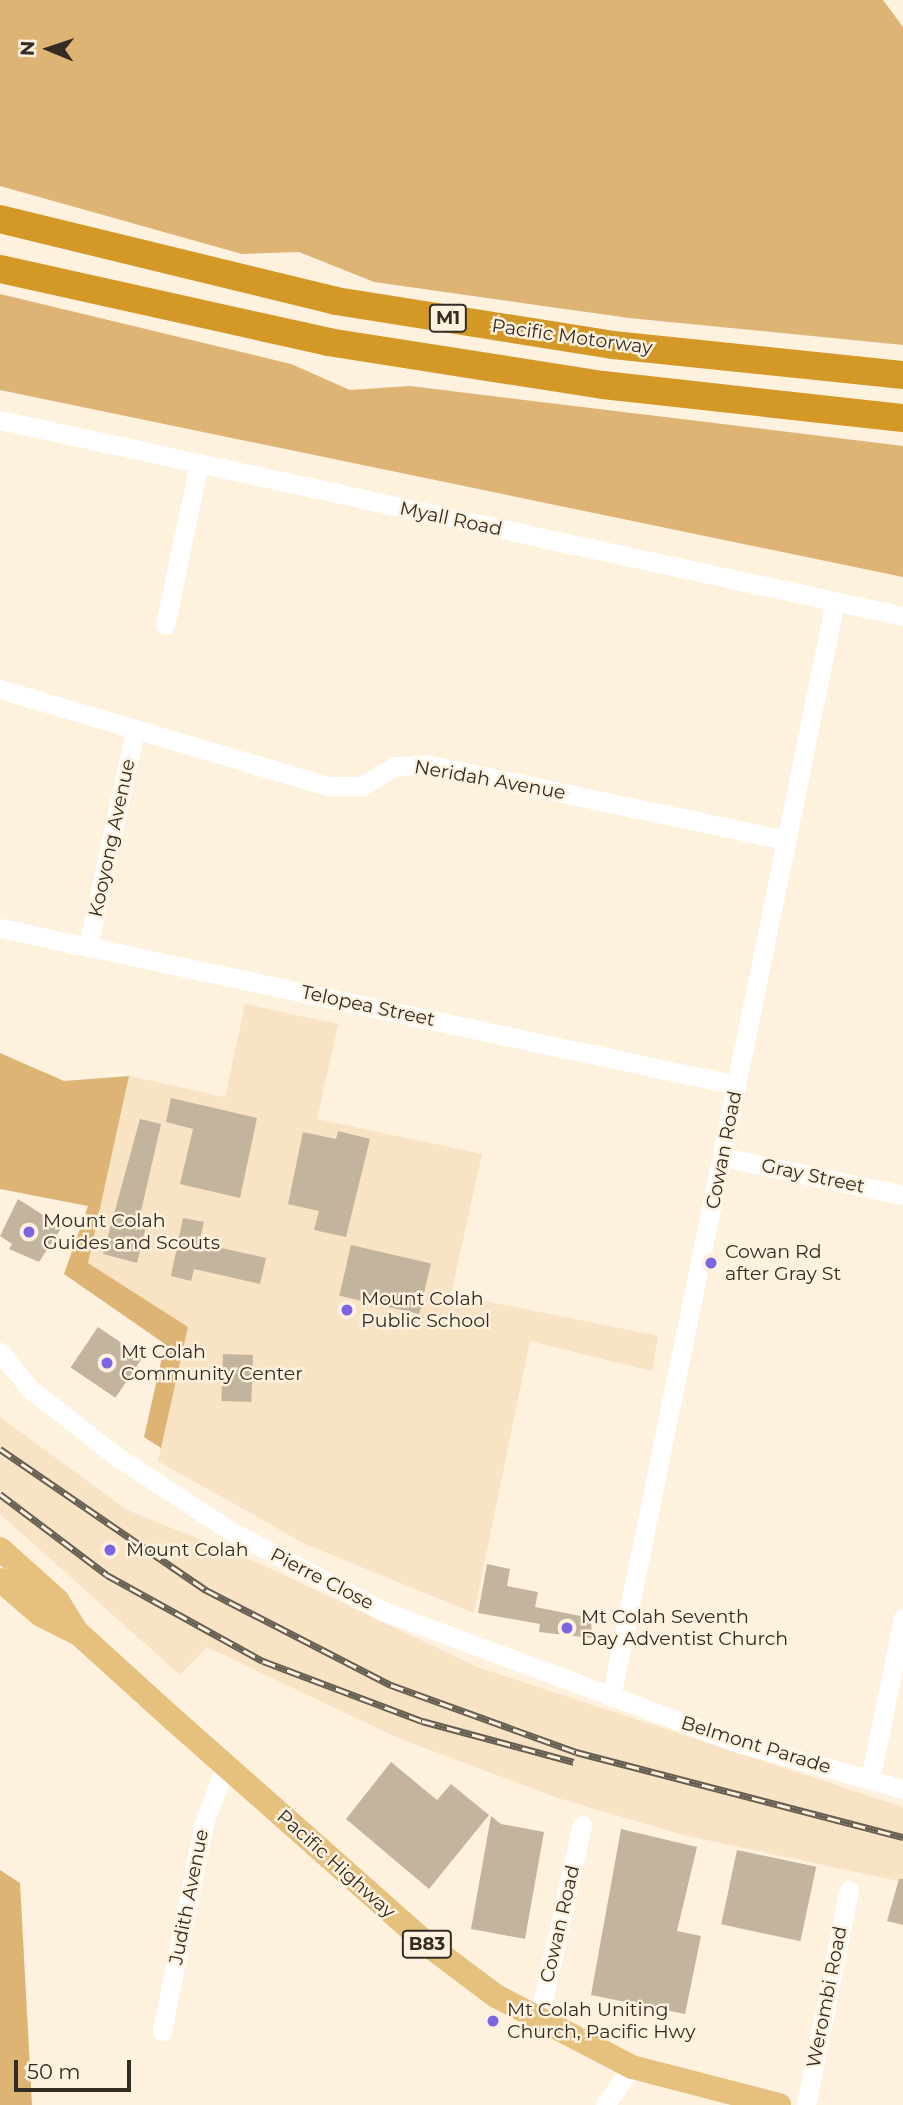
<!DOCTYPE html>
<html>
<head>
<meta charset="utf-8">
<style>
  body { margin:0 }
  #map { position:relative; width:903px; height:2105px; overflow:hidden; background:#fef1de; font-family:Montserrat,sans-serif }
  div>[style] { position:absolute }
  [style*='--x'] { left:calc(var(--x)*1px); top:calc(var(--y)*1px); width:calc(var(--w)*1px); rotate:calc(var(--a)*1deg) }
  .built>* { inset:0; background:#f8e3c5 }
  .forest>* { inset:0; background:#ddb474 }
  .building>* { inset:0; background:#c3b49d; transform-origin:0 0 }
  .minor>* { height:19px; margin:-9.5px; padding:0 9.5px; transform-origin:9.5px; border-radius:9.5px; background:#fff }
  .major>* { height:24px; margin:-12px; padding:0 12px; transform-origin:12px; border-radius:12px; background:#e5c17d }
  .highway>* { height:28px; margin:-14px; padding:0 14px; transform-origin:14px; border-radius:14px; background:#d49827 }
  .rail>* { height:7px; margin-top:-3.5px; transform-origin:0; background:repeating-linear-gradient(90deg,#fef1de 0 13px,#655e52 0 26px); box-sizing:border-box; border-block:2px solid #655e52 }
  .dots>* { width:19px; height:19px; translate:-50% -50%; box-sizing:border-box; border:4px solid #fef1de; border-radius:50% }
  span { translate:-50% -50%; white-space:nowrap; text-align:center; line-height:1.15; -webkit-text-stroke:5px #fef1de; paint-order:stroke }
  .shield-label span { padding:2px 5px; background:#fef1de; border:2px solid; border-radius:5px; -webkit-text-stroke-width:0 }
  .shield-label { font-size:18px; color:#322c23; font-weight:700 }
  .street-label { font-size:19px; color:#322c23 }
  .poi-label { font-size:19px; color:#322c23 }
  .left { translate:0 -50%; text-align:left }
  .north { position:absolute; left:14px; top:14px; width:70px; height:70px; -webkit-text-stroke:5px #fef1de; paint-order:stroke; rotate:272deg; font-size:19px; font-weight:700; line-height:28px; text-align:center; color:#322c23 }
  .north::after { content:''; display:block; margin:auto; width:24px; height:32px; background:#322c23; clip-path:polygon(50% 0,100% 100%,50% 72%,0 100%) }
  .scale { position:absolute; left:14px; top:2060px; width:117px; height:32px; box-sizing:border-box; border:4px solid #322c23; border-top:0; padding-left:9px; font-size:21px; line-height:24px; white-space:nowrap; color:#322c23; -webkit-text-stroke:5px #fef1de; paint-order:stroke }
</style>
</head>
<body>
<div id="map">
  <div class="built">
    <div style="clip-path:polygon(245px 1004px,338px 1024px,317px 1119px,482px 1154px,451px 1294px,658px 1336px,652px 1371px,530px 1341px,474px 1613px,305px 1544px,158px 1461px,188px 1327px,88px 1263px,129px 1076px,225px 1097px)"></div>
    <div style="clip-path:polygon(0 1417px,127px 1510px,261px 1564px,477px 1667px,903px 1807px,903px 1882px,683px 1835px,558px 1798px,398px 1738px,207px 1647px,180px 1675px,0 1514px)"></div>
  </div>
  <div class="forest">
    <div style="clip-path:polygon(0 0,883px 0,903px 27px,903px 345px,629px 318px,374px 282px,299px 252px,242px 254px,0 186px)"></div>
    <div style="clip-path:polygon(0 294px,291px 364px,350px 390px,410px 386px,903px 446px,903px 577px,0 390px)"></div>
    <div style="clip-path:polygon(0 1053px,64px 1081px,129px 1076px,88px 1263px,188px 1327px,161px 1448px,144px 1437px,165px 1344px,64px 1274px,88px 1206px,0 1189px)"></div>
    <div style="clip-path:polygon(0 1870px,20px 1883px,32px 2105px,0 2105px)"></div>
  </div>
  <div class="building">
    <div style="clip-path:polygon(171px 1098px,257px 1118px,240px 1198px,180px 1184px,193px 1129px,166px 1122px)"></div>
    <div style="clip-path:polygon(140px 1119px,161px 1124px,140px 1216px,148px 1218px,137px 1263px,103px 1254px)"></div>
    <div style="clip-path:polygon(338px 1131px,370px 1139px,346px 1237px,314px 1230px,319px 1211px,288px 1204px,303px 1132px,336px 1139px)"></div>
    <div style="clip-path:polygon(18px 1199px,62px 1227px,39px 1262px,9px 1249px,12px 1244px,0 1236px)"></div>
    <div style="clip-path:polygon(183px 1218px,204px 1222px,199px 1243px,266px 1258px,260px 1284px,194px 1269px,191px 1281px,171px 1276px)"></div>
    <div style="left:351px;top:1245px;width:82px;height:52px;rotate:13deg"></div>
    <div style="left:98px;top:1327px;width:54px;height:49px;rotate:34deg"></div>
    <div style="left:223px;top:1354px;width:30px;height:47px;rotate:2deg"></div>
    <div style="clip-path:polygon(487px 1564px,510px 1569px,507px 1586px,538px 1592px,535px 1607px,591px 1618px,592px 1638px,539px 1632px,540px 1624px,478px 1613px)"></div>
    <div style="clip-path:polygon(391px 1762px,437px 1800px,451px 1784px,489px 1815px,429px 1889px,346px 1819px)"></div>
    <div style="clip-path:polygon(491px 1816px,501px 1824px,544px 1832px,525px 1939px,471px 1929px)"></div>
    <div style="clip-path:polygon(621px 1829px,697px 1847px,677px 1931px,701px 1936px,685px 2014px,591px 1995px)"></div>
    <div style="left:737px;top:1850px;width:81px;height:76px;rotate:12deg"></div>
    <div style="clip-path:polygon(899px 1879px,903px 1879px,903px 1925px,887px 1921px)"></div>
  </div>
  <div class="minor">
    <div style="--x:0;--y:420;--w:924;--a:12.25"></div>
    <div style="--x:165;--y:625;--w:165;--a:-78.1"></div>
    <div style="--x:0;--y:689;--w:342;--a:16.5"></div>
    <div style="--x:328;--y:786;--w:34;--a:0"></div>
    <div style="--x:362;--y:786;--w:39;--a:-31"></div>
    <div style="--x:395;--y:766;--w:35;--a:-2"></div>
    <div style="--x:430;--y:765;--w:364;--a:11.9"></div>
    <div style="--x:0;--y:928;--w:753;--a:12.04"></div>
    <div style="--x:88;--y:946;--w:220;--a:-77.7"></div>
    <div style="--x:722;--y:1157;--w:185;--a:11.9"></div>
    <div style="--x:0;--y:1352;--w:49;--a:50.8"></div>
    <div style="--x:31;--y:1390;--w:111;--a:37.7"></div>
    <div style="--x:119;--y:1458;--w:131;--a:33.2"></div>
    <div style="--x:229;--y:1530;--w:174;--a:27.7"></div>
    <div style="--x:383;--y:1611;--w:372;--a:20.4"></div>
    <div style="--x:732;--y:1741;--w:178;--a:15.7"></div>
    <div style="--x:611;--y:1697;--w:1118;--a:-78.44"></div>
    <div style="--x:870;--y:1780;--w:165;--a:-78.5"></div>
    <div style="--x:538;--y:2022;--w:202;--a:-77.4"></div>
    <div style="--x:162;--y:2031;--w:212;--a:-78.6"></div>
    <div style="--x:204;--y:1823;--w:62;--a:-69.2"></div>
    <div style="--x:605;--y:2105;--w:47;--a:-54.6"></div>
    <div style="--x:806;--y:2105;--w:219;--a:-78.7"></div>
  </div>
  <div class="major">
    <div style="--x:0;--y:1549;--w:76;--a:41.8"></div>
    <div style="--x:57;--y:1600;--w:39;--a:58"></div>
    <div style="--x:78;--y:1633;--w:130;--a:42.2"></div>
    <div style="--x:174;--y:1720;--w:339;--a:41.5"></div>
    <div style="--x:428;--y:1945;--w:85;--a:36.9"></div>
    <div style="--x:496;--y:1996;--w:153;--a:27.6"></div>
    <div style="--x:632;--y:2067;--w:152;--a:14.5"></div>
    <div style="--x:0;--y:1580;--w:54;--a:40.5"></div>
    <div style="--x:41;--y:1615;--w:40;--a:26.6"></div>
  </div>
  <div class="highway">
    <div style="--x:0;--y:219;--w:346;--a:13.7"></div>
    <div style="--x:336;--y:301;--w:280;--a:9"></div>
    <div style="--x:613;--y:345;--w:292;--a:5.9"></div>
    <div style="--x:0;--y:269;--w:336;--a:12.5"></div>
    <div style="--x:328;--y:342;--w:278;--a:8.9"></div>
    <div style="--x:603;--y:385;--w:302;--a:6.3"></div>
  </div>
  <div class="rail">
    <div style="--x:0;--y:1449;--w:250;--a:34.4"></div>
    <div style="--x:206;--y:1590;--w:208;--a:27.2"></div>
    <div style="--x:391;--y:1685;--w:197;--a:19.9"></div>
    <div style="--x:576;--y:1752;--w:338;--a:14.6"></div>
    <div style="--x:0;--y:1494;--w:134;--a:37.1"></div>
    <div style="--x:107;--y:1575;--w:178;--a:28.9"></div>
    <div style="--x:263;--y:1661;--w:170;--a:20.7"></div>
    <div style="--x:422;--y:1721;--w:157;--a:15.1"></div>
  </div>
  <div class="dots">
    <div style="left:29px;top:1232px;background:#7b65e0"></div>
    <div style="left:711px;top:1263px;background:#7b65e0"></div>
    <div style="left:347px;top:1310px;background:#7b65e0"></div>
    <div style="left:107px;top:1363px;background:#7b65e0"></div>
    <div style="left:110px;top:1550px;background:#7b65e0"></div>
    <div style="left:567px;top:1628px;background:#7b65e0"></div>
    <div style="left:493px;top:2021px;background:#7b65e0"></div>
  </div>
  <div class="shield-label">
    <span style="left:448px;top:318px">M1</span>
    <span style="left:427px;top:1944px">B83</span>
  </div>
  <div class="street-label">
    <span style="left:572px;top:337px;rotate:8deg">Pacific Motorway</span>
    <span style="left:451px;top:519px;rotate:12deg">Myall Road</span>
    <span style="left:490px;top:780px;rotate:10deg">Neridah Avenue</span>
    <span style="left:112px;top:838px;rotate:-78deg">Kooyong Avenue</span>
    <span style="left:368px;top:1006px;rotate:12deg">Telopea Street</span>
    <span style="left:724px;top:1150px;rotate:-79deg">Cowan Road</span>
    <span style="left:813px;top:1176px;rotate:12deg">Gray Street</span>
    <span style="left:322px;top:1579px;rotate:27deg">Pierre Close</span>
    <span style="left:756px;top:1745px;rotate:17deg">Belmont Parade</span>
    <span style="left:336px;top:1864px;rotate:42deg">Pacific Highway</span>
    <span style="left:189px;top:1897px;rotate:-79deg">Judith Avenue</span>
    <span style="left:560px;top:1924px;rotate:-77deg">Cowan Road</span>
    <span style="left:827px;top:1997px;rotate:-79deg">Werombi Road</span>
  </div>
  <div class="poi-label">
    <span class="left" style="left:43px;top:1232px">Mount Colah<br>Guides and Scouts</span>
    <span class="left" style="left:725px;top:1263px">Cowan Rd<br>after Gray St</span>
    <span class="left" style="left:361px;top:1310px">Mount Colah<br>Public School</span>
    <span class="left" style="left:121px;top:1363px">Mt Colah<br>Community Center</span>
    <span class="left" style="left:126px;top:1550px">Mount Colah</span>
    <span class="left" style="left:581px;top:1628px">Mt Colah Seventh<br>Day Adventist Church</span>
    <span class="left" style="left:507px;top:2021px">Mt Colah Uniting<br>Church, Pacific Hwy</span>
  </div>
  <div class="north">N</div>
  <div class="scale">50 m</div>
</div>
</body>
</html>
